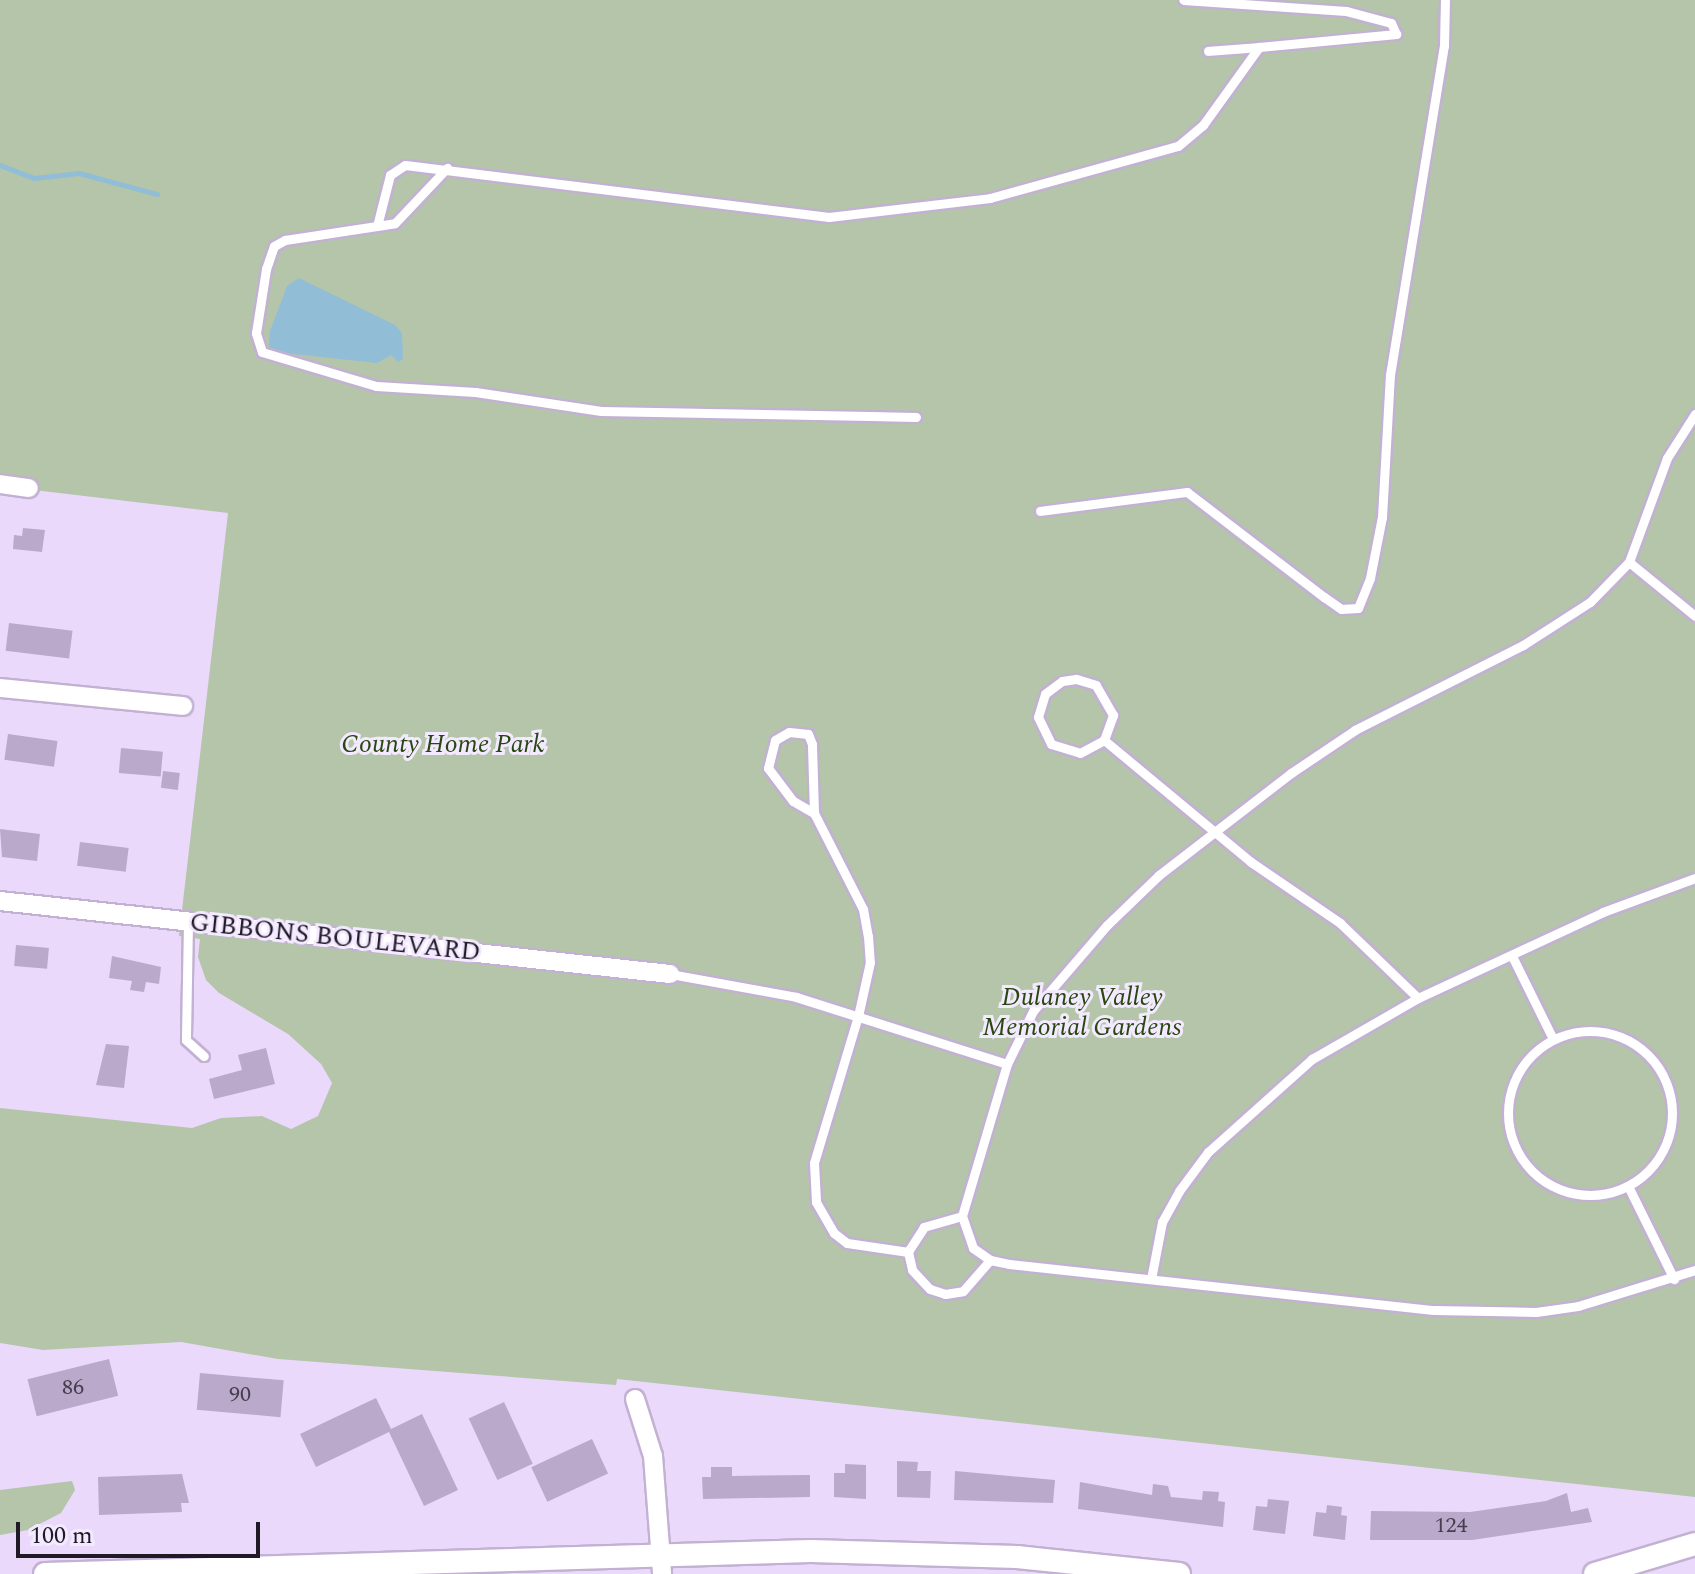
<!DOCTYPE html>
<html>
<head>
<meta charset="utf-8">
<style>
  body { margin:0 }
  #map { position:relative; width:1695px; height:1574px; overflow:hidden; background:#ebd9fc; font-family:Spectral,serif }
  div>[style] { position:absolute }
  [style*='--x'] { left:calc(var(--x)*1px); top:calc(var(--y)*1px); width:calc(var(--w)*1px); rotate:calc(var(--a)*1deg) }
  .green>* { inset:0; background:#b4c5aa }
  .water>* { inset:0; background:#91bed6 }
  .stream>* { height:5px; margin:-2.5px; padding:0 2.5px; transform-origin:2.5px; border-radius:2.5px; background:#91bed6 }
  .building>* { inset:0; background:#baa9ca; transform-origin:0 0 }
  .roads { filter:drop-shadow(2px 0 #c2b1d2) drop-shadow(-2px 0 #c2b1d2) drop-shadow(0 2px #c2b1d2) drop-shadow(0 -2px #c2b1d2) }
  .service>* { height:9px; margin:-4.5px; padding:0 4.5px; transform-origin:4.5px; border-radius:4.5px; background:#fff }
  .service>.ring { margin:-4.5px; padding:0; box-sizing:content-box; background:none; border:9px solid #fff; border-radius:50% }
  .minor>* { height:18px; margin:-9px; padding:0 9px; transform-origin:9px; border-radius:9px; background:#fff }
  .tertiary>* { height:22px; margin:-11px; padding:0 11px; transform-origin:11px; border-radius:11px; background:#fff }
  span { translate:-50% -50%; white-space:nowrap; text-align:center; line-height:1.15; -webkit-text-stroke:6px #f4eaff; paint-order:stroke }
  .number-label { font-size:22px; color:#463e4f }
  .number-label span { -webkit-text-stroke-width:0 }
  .park-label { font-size:26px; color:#294710; font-style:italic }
  .street-label { font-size:26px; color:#201a26 }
  .scale { position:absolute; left:16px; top:1522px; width:244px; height:36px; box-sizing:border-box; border:4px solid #201a26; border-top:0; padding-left:10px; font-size:24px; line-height:28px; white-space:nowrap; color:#201a26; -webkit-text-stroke:6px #f4eaff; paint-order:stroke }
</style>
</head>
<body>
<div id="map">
  <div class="green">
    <div style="clip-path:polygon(0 0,1695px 0,1695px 1497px,617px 1379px,616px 1385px,278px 1359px,181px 1342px,43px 1350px,0 1343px,0 1108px,192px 1128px,221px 1118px,262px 1116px,291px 1129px,318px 1116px,332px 1083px,321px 1064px,288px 1034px,219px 993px,206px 980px,198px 957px,200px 939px,179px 936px,228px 513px,0 486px)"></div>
    <div style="clip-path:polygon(72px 1481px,75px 1490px,61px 1513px,28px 1530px,0 1535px,0 1490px)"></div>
  </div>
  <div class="water">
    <div style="clip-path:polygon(299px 278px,395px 325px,402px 333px,403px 359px,398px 362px,391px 355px,377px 363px,275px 352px,269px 346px,270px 331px,287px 286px)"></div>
  </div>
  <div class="stream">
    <div style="--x:0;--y:165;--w:36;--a:21"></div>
    <div style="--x:34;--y:178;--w:45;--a:-6.3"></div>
    <div style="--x:79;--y:173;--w:81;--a:15.1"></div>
  </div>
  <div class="building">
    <div style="clip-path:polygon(23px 528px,45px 530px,42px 552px,13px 549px,14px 535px,22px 536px)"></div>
    <div style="left:9px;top:623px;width:64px;height:28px;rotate:7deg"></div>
    <div style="left:8px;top:734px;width:50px;height:26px;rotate:8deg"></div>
    <div style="left:121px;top:748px;width:42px;height:25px;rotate:5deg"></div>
    <div style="left:163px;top:771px;width:17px;height:17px;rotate:7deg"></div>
    <div style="clip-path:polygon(0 829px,40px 834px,37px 861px,2px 857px)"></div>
    <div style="left:80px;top:842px;width:49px;height:24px;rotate:7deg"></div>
    <div style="left:16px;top:945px;width:33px;height:21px;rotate:5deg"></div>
    <div style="clip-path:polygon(112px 956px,161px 967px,159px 984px,146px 982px,144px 992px,130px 990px,132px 981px,109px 978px)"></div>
    <div style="clip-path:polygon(106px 1044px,129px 1046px,124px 1088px,96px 1085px)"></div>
    <div style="clip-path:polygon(266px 1048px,275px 1084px,214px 1099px,209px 1079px,242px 1070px,238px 1055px)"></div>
    <div style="left:109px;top:1359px;width:38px;height:84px;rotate:76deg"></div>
    <div style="left:200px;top:1373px;width:84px;height:37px;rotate:5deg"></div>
    <div style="clip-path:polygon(376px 1398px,391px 1429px,422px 1414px,458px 1490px,424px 1506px,389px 1432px,316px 1467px,300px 1434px)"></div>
    <div style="left:504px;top:1402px;width:68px;height:39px;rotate:65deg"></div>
    <div style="left:592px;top:1439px;width:38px;height:67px;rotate:65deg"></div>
    <div style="clip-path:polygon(897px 1461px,918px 1462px,917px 1471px,931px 1471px,930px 1498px,897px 1497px)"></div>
    <div style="clip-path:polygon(845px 1464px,866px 1465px,866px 1499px,834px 1497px,834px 1473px,845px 1473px)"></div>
    <div style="clip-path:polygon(711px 1467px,732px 1467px,732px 1476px,810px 1475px,810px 1497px,703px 1499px,702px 1477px,711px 1477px)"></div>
    <div style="clip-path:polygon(955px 1471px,1055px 1480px,1053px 1503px,954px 1500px)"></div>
    <div style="clip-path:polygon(182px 1474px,189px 1503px,181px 1503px,182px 1512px,99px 1515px,98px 1477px)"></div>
    <div style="clip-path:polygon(1080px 1482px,1152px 1495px,1153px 1484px,1168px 1486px,1171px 1497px,1202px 1500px,1203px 1491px,1219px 1492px,1218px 1501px,1225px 1502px,1223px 1527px,1078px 1509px)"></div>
    <div style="clip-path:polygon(1567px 1493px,1571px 1512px,1588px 1508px,1592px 1522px,1472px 1540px,1370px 1540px,1371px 1511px,1470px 1512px,1546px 1501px)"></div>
    <div style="clip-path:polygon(1268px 1499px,1289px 1501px,1285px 1534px,1253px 1530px,1256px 1506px,1267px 1507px)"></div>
    <div style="clip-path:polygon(1327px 1505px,1342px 1507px,1341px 1515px,1347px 1516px,1345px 1540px,1313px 1536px,1316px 1512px,1326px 1513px)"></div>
  </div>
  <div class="roads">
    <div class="service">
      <div style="--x:1208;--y:51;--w:51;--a:-4.5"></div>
      <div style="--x:377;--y:226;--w:18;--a:-9"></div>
      <div style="--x:395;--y:223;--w:76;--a:-46.6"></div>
      <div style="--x:1695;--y:414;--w:52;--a:122.5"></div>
      <div style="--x:1667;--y:458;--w:111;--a:110.1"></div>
      <div style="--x:1629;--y:562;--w:56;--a:134.3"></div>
      <div style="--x:1590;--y:602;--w:80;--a:147.3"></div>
      <div style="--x:1523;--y:645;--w:188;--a:153.2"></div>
      <div style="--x:1355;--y:730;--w:77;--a:146.1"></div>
      <div style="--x:1291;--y:773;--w:167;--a:142.3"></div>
      <div style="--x:1159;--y:875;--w:72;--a:136.1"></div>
      <div style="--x:1107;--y:925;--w:113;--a:130.7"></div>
      <div style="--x:1033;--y:1011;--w:59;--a:116.1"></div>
      <div style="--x:1007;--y:1064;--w:159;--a:106.5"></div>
      <div style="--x:962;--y:1216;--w:34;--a:71"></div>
      <div style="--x:973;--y:1248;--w:21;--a:35"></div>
      <div style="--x:990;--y:1260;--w:19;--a:12"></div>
      <div style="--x:1009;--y:1264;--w:427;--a:6.2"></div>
      <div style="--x:1434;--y:1310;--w:102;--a:1.1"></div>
      <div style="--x:1536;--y:1312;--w:42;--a:-8.1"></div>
      <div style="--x:1578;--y:1306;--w:122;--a:-17.1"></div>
      <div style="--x:916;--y:417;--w:315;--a:-178.9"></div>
      <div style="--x:601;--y:411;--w:127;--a:-171.4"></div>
      <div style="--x:475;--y:392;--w:99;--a:-176.5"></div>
      <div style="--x:376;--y:386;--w:119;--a:-163.4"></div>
      <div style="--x:262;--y:352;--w:20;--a:-108"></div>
      <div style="--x:256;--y:333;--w:65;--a:-81.1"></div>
      <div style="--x:266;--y:269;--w:24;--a:-71"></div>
      <div style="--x:274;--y:246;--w:13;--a:-29"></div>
      <div style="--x:285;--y:240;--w:93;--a:-8.7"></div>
      <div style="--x:377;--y:226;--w:53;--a:-75.7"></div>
      <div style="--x:390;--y:175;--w:18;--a:-34"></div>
      <div style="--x:405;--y:165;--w:427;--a:7"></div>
      <div style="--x:829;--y:217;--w:162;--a:-6.7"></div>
      <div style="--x:990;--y:198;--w:195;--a:-15.5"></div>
      <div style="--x:1178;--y:146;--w:33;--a:-40"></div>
      <div style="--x:1203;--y:125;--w:96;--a:-54.3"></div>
      <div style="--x:1259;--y:47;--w:138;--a:-5.4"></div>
      <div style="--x:1396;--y:34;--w:12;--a:-114"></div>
      <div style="--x:1391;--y:23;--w:47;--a:-165.1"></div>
      <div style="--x:1346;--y:11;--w:163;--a:-176.1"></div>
      <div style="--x:1040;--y:511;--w:148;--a:-7.4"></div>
      <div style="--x:1187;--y:492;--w:173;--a:37.5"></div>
      <div style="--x:1324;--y:597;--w:21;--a:35"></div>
      <div style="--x:1341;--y:609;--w:17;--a:-3"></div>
      <div style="--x:1358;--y:608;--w:32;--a:-68"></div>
      <div style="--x:1370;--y:578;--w:62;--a:-78.9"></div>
      <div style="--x:1382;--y:517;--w:142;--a:-86.8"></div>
      <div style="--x:1390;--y:375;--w:333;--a:-80.7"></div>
      <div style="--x:1444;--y:46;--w:46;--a:-88.8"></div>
      <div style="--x:1629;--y:562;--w:85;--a:39.3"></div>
      <div style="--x:1104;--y:740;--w:27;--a:-70"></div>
      <div style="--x:1113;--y:715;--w:34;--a:-120"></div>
      <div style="--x:1096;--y:685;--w:21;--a:-163"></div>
      <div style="--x:1076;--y:679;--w:14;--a:172"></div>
      <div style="--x:1062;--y:681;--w:21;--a:143"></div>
      <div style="--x:1045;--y:694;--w:24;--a:107"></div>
      <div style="--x:1038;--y:717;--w:30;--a:64"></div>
      <div style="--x:1051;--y:744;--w:30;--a:17"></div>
      <div style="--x:1080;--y:753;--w:27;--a:-28"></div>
      <div style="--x:1104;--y:740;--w:191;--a:39.7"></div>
      <div style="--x:1251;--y:862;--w:108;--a:34.4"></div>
      <div style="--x:1340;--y:923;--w:108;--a:43.9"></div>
      <div style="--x:814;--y:813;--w:69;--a:-91.7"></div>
      <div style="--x:812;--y:744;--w:11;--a:-112"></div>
      <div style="--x:808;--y:734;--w:19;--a:-174"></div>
      <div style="--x:789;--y:732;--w:16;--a:150"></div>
      <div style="--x:775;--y:740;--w:29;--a:104"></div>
      <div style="--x:768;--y:768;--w:41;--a:52.9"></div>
      <div style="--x:793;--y:801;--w:24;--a:30"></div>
      <div style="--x:814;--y:813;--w:108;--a:63"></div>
      <div style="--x:863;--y:909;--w:27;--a:80"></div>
      <div style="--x:868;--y:936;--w:26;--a:86"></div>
      <div style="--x:870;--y:962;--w:55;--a:102.5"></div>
      <div style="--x:858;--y:1016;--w:153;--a:106.7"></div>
      <div style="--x:814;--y:1163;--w:39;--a:87"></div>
      <div style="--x:816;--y:1202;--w:36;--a:60"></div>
      <div style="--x:834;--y:1233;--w:16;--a:38"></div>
      <div style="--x:847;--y:1243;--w:62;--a:8.4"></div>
      <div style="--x:188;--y:922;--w:118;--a:91"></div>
      <div style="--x:186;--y:1040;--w:24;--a:42"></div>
      <div style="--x:1512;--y:956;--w:93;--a:63.7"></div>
      <div style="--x:670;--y:974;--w:128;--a:10.3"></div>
      <div style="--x:796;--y:997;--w:221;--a:17.6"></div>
      <div class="ring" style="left:1508px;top:1031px;width:155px;height:155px"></div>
      <div style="--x:1628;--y:1186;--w:104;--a:63.7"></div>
      <div style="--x:962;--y:1216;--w:40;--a:164"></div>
      <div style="--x:924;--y:1227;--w:30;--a:123"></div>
      <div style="--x:908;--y:1252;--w:18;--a:77"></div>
      <div style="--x:912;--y:1270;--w:26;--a:47"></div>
      <div style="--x:930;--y:1289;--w:16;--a:18"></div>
      <div style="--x:945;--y:1294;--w:18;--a:-9"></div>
      <div style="--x:963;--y:1291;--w:41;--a:-48.9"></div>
      <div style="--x:1151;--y:1279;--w:58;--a:-79.1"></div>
      <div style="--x:1162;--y:1222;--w:35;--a:-61"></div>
      <div style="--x:1179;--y:1191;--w:49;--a:-53.4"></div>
      <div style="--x:1208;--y:1152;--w:140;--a:-41.8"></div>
      <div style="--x:1312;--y:1059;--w:122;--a:-29.9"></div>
      <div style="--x:1418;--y:998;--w:204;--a:-24.9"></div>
      <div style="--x:1603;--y:912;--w:98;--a:-20.3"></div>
    </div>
    <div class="minor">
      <div style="--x:0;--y:484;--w:29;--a:8"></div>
      <div style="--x:0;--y:688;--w:184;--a:5.6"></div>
      <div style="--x:0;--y:901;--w:674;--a:6.22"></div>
      <div style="--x:635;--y:1399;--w:60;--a:72.5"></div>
      <div style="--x:653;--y:1456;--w:118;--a:85.6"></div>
    </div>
    <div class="tertiary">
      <div style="--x:45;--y:1574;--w:766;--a:-1.72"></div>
      <div style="--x:811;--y:1551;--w:206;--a:1.7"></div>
      <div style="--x:1017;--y:1557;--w:163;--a:6"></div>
      <div style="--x:1595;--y:1574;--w:104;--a:-16.7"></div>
    </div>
  </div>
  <div class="number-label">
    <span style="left:73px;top:1388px">86</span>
    <span style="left:240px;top:1395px">90</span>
    <span style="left:1451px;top:1526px">124</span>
  </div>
  <div class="park-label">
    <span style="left:443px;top:745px">County Home Park</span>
    <span style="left:1082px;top:1013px">Dulaney Valley<br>Memorial Gardens</span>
  </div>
  <div class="street-label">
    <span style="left:335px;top:938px;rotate:6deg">GIBBONS BOULEVARD</span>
  </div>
  <div class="scale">100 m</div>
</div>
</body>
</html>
